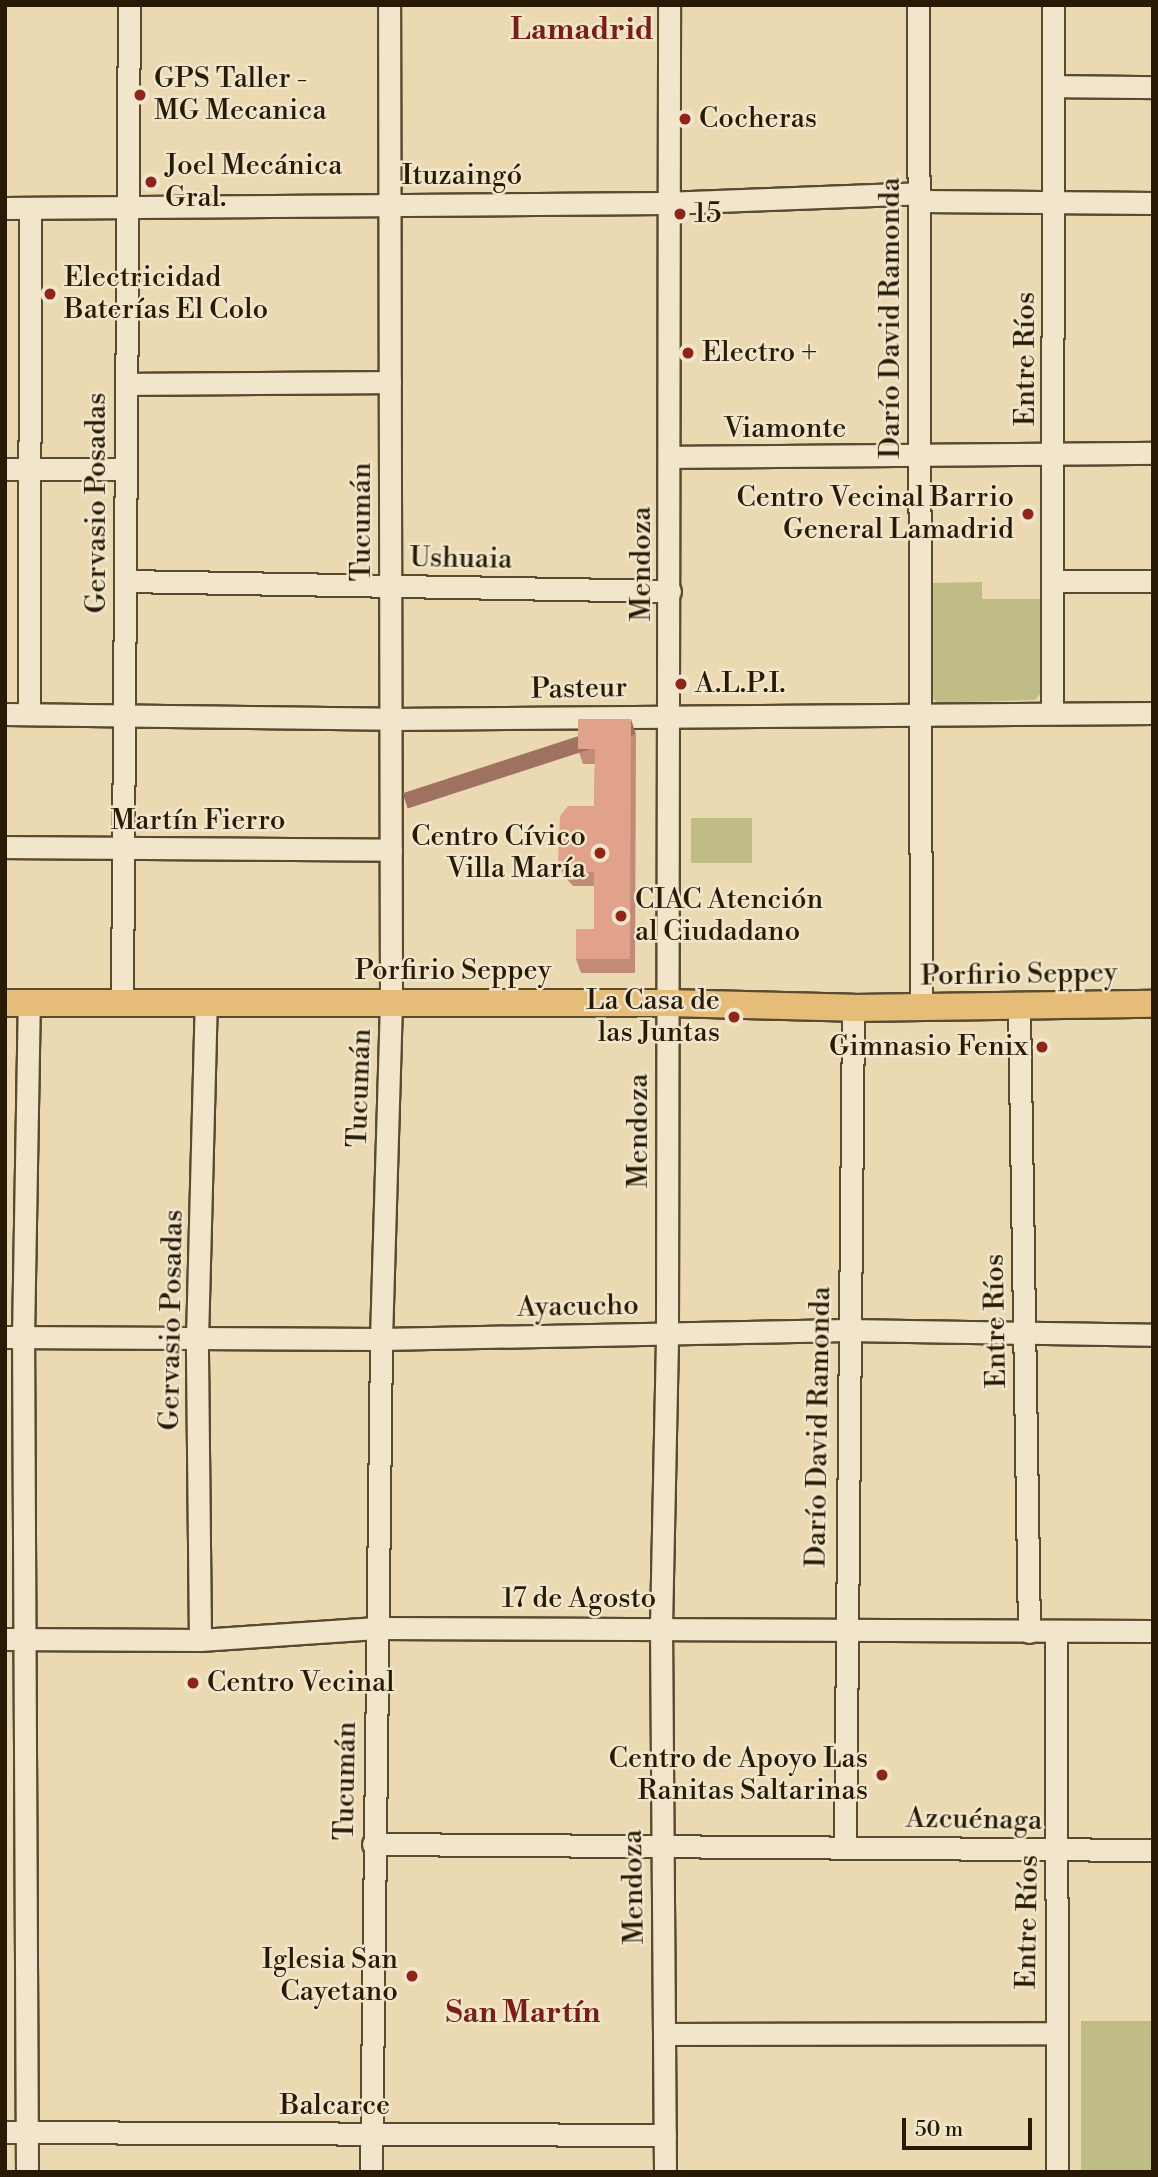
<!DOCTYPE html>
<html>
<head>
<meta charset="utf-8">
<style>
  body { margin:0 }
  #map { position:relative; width:1158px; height:2177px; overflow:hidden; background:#ead9b1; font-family:"Libre Bodoni",serif }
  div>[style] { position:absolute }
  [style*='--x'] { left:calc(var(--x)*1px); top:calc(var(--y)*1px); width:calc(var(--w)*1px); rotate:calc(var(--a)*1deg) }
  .green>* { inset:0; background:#bfbc86; transform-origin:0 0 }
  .roads { filter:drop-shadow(2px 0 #594a30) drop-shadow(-2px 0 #594a30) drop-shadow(0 2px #594a30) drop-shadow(0 -2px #594a30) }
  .minor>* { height:21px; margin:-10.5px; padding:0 10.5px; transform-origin:10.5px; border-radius:10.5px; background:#f1e6cc }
  .major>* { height:26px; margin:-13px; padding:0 13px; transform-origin:13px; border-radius:13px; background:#e5bc78 }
  .wall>* { inset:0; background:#c28b78 }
  .shaded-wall>* { inset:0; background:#9e7161; transform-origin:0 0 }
  .building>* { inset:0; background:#e1a28b }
  .dots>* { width:19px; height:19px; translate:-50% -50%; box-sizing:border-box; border:4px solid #f1e6cc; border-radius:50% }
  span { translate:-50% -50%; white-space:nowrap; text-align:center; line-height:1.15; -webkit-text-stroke:5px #f1e6cc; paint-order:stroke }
  .poi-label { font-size:28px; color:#291a05 }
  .left { translate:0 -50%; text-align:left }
  .right { translate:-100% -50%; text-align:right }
  .street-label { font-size:28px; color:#291a05 }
  .neighbourhood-label { font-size:30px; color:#7a1f14; font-weight:700 }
  .frame { position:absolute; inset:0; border:7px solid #291a05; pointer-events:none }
  .scale { position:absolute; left:902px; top:2118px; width:130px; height:32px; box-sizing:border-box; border:4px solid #291a05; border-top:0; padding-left:9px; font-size:21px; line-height:24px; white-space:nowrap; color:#291a05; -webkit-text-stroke:5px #f1e6cc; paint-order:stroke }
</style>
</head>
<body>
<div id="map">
  <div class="green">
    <div style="clip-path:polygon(982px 582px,982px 599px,1041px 599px,1040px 694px,1035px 700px,938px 703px,931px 697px,931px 583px)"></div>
    <div style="left:752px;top:818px;width:45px;height:61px;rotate:90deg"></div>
    <div style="left:1081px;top:2021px;width:72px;height:151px"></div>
  </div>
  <div class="roads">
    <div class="minor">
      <div style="--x:918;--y:5;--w:1003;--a:89.83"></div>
      <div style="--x:1053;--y:86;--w:100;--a:0.6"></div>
      <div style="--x:920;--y:201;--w:233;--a:0.5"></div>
      <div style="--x:5;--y:208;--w:659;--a:-0.43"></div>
      <div style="--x:664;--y:203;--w:256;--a:-2.2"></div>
      <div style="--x:126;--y:384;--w:264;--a:-0.4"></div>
      <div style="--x:670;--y:457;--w:483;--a:-0.5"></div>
      <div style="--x:5;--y:469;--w:121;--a:0"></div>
      <div style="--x:125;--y:581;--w:545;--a:1.05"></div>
      <div style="--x:1053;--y:581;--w:100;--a:0"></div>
      <div style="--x:1052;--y:712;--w:707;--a:-89.92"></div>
      <div style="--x:5;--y:714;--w:386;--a:0.7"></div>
      <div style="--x:391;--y:719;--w:762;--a:-0.45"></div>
      <div style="--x:29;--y:714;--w:506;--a:-89.89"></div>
      <div style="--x:5;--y:847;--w:386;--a:0.4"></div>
      <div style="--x:122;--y:1002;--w:997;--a:-89.6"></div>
      <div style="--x:1019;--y:1008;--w:624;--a:89.08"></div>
      <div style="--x:5;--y:1337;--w:376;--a:0.3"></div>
      <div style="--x:381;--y:1339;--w:466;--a:-1.1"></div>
      <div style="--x:847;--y:1330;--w:306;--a:0.9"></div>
      <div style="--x:1056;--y:1632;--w:540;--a:89.89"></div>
      <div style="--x:5;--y:1639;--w:195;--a:0.3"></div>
      <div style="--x:200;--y:1640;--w:177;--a:-3.9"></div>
      <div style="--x:377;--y:1628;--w:776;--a:0.22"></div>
      <div style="--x:200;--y:1640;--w:301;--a:-90.6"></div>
      <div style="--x:197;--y:1339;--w:338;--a:-88.5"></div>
      <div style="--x:373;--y:1844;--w:780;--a:0.44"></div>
      <div style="--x:845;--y:1846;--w:838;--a:-89.45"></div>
      <div style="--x:666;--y:2034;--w:388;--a:-0.1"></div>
      <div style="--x:5;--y:2132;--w:660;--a:0.26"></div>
      <div style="--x:27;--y:2172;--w:834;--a:-90.27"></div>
      <div style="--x:23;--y:1338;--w:336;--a:-89"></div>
      <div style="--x:371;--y:2172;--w:833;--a:-89.31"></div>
      <div style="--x:381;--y:1339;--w:337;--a:-88.3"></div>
      <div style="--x:391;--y:1002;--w:997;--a:-90.11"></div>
      <div style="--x:665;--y:2172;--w:546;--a:-90.42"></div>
      <div style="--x:661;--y:1626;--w:293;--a:-88.8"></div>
      <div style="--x:667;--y:1333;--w:1328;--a:-89.91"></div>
    </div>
    <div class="major">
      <div style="--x:5;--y:1003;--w:662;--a:0"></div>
      <div style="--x:667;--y:1003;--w:186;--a:1.5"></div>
      <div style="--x:853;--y:1008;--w:300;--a:-0.8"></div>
    </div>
  </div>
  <div class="wall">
    <div style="clip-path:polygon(636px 734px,635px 973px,581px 973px,576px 959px,594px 929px,594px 886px,573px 886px,564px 876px,558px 862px,594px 806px,595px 764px,583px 764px,578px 749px)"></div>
  </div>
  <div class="shaded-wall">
    <div style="left:631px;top:719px;width:16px;height:240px;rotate:72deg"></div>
  </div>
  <div class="building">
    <div style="clip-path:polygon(578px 719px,631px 719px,630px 959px,576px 959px,576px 929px,594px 929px,594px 872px,568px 872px,558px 862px,560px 816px,568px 806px,594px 806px,595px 749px,578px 749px)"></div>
  </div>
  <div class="dots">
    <div style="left:140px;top:95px;background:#8f2418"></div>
    <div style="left:685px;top:119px;background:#8f2418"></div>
    <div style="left:151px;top:182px;background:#8f2418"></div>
    <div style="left:680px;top:214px;background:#8f2418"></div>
    <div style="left:50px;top:294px;background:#8f2418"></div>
    <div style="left:688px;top:353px;background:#8f2418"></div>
    <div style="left:1028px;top:514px;background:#8f2418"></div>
    <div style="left:681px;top:684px;background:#8f2418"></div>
    <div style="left:600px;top:853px;background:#8f2418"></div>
    <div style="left:621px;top:916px;background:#8f2418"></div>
    <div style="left:734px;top:1017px;background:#8f2418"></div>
    <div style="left:1042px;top:1047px;background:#8f2418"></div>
    <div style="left:193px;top:1683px;background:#8f2418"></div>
    <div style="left:882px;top:1775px;background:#8f2418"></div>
    <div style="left:412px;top:1976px;background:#8f2418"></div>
  </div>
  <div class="poi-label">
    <span class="left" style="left:154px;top:95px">GPS Taller -<br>MG Mecanica</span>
    <span class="left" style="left:699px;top:119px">Cocheras</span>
    <span class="left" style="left:165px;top:182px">Joel Mecánica<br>Gral.</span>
    <span class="left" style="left:694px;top:214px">15</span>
    <span class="left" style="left:64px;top:294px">Electricidad<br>Baterías El Colo</span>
    <span class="left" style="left:702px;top:353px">Electro +</span>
    <span class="right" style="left:1014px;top:514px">Centro Vecinal Barrio<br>General Lamadrid</span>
    <span class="left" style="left:695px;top:684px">A.L.P.I.</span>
    <span class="right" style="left:586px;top:853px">Centro Cívico<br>Villa María</span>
    <span class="left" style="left:635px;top:916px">CIAC Atención<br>al Ciudadano</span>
    <span class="right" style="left:720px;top:1017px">La Casa de<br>las Juntas</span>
    <span class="right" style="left:1028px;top:1047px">Gimnasio Fenix</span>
    <span class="left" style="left:207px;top:1683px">Centro Vecinal</span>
    <span class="right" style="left:868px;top:1775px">Centro de Apoyo Las<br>Ranitas Saltarinas</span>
    <span class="right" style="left:398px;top:1976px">Iglesia San<br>Cayetano</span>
  </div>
  <div class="street-label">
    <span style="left:462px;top:176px">Ituzaingó</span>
    <span style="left:891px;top:318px;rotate:-90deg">Darío David Ramonda</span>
    <span style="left:1026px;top:359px;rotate:-90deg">Entre Ríos</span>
    <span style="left:785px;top:429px">Viamonte</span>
    <span style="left:97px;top:503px;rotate:-90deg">Gervasio Posadas</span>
    <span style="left:362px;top:522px;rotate:-90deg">Tucumán</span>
    <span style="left:461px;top:559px;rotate:1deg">Ushuaia</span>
    <span style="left:642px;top:564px;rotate:-90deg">Mendoza</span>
    <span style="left:579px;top:689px;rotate:-1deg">Pasteur</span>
    <span style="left:198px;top:821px">Martín Fierro</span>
    <span style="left:453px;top:971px">Porfirio Seppey</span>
    <span style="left:1019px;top:975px;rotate:-1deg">Porfirio Seppey</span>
    <span style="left:360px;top:1088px;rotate:-88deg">Tucumán</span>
    <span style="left:639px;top:1131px;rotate:-90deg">Mendoza</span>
    <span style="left:578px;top:1307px;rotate:-1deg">Ayacucho</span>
    <span style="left:172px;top:1320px;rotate:-89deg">Gervasio Posadas</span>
    <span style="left:996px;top:1321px;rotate:-91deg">Entre Ríos</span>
    <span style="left:819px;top:1427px;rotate:-89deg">Darío David Ramonda</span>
    <span style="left:579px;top:1599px">17 de Agosto</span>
    <span style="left:346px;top:1781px;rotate:-89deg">Tucumán</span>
    <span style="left:974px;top:1820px;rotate:1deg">Azcuénaga</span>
    <span style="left:634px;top:1887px;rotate:-91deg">Mendoza</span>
    <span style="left:1028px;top:1922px;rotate:-89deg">Entre Ríos</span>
    <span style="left:335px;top:2106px">Balcarce</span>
  </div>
  <div class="neighbourhood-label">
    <span style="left:582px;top:30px">Lamadrid</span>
    <span style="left:523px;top:2013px">San Martín</span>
  </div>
  <div class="frame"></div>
  <div class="scale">50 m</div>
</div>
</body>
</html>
